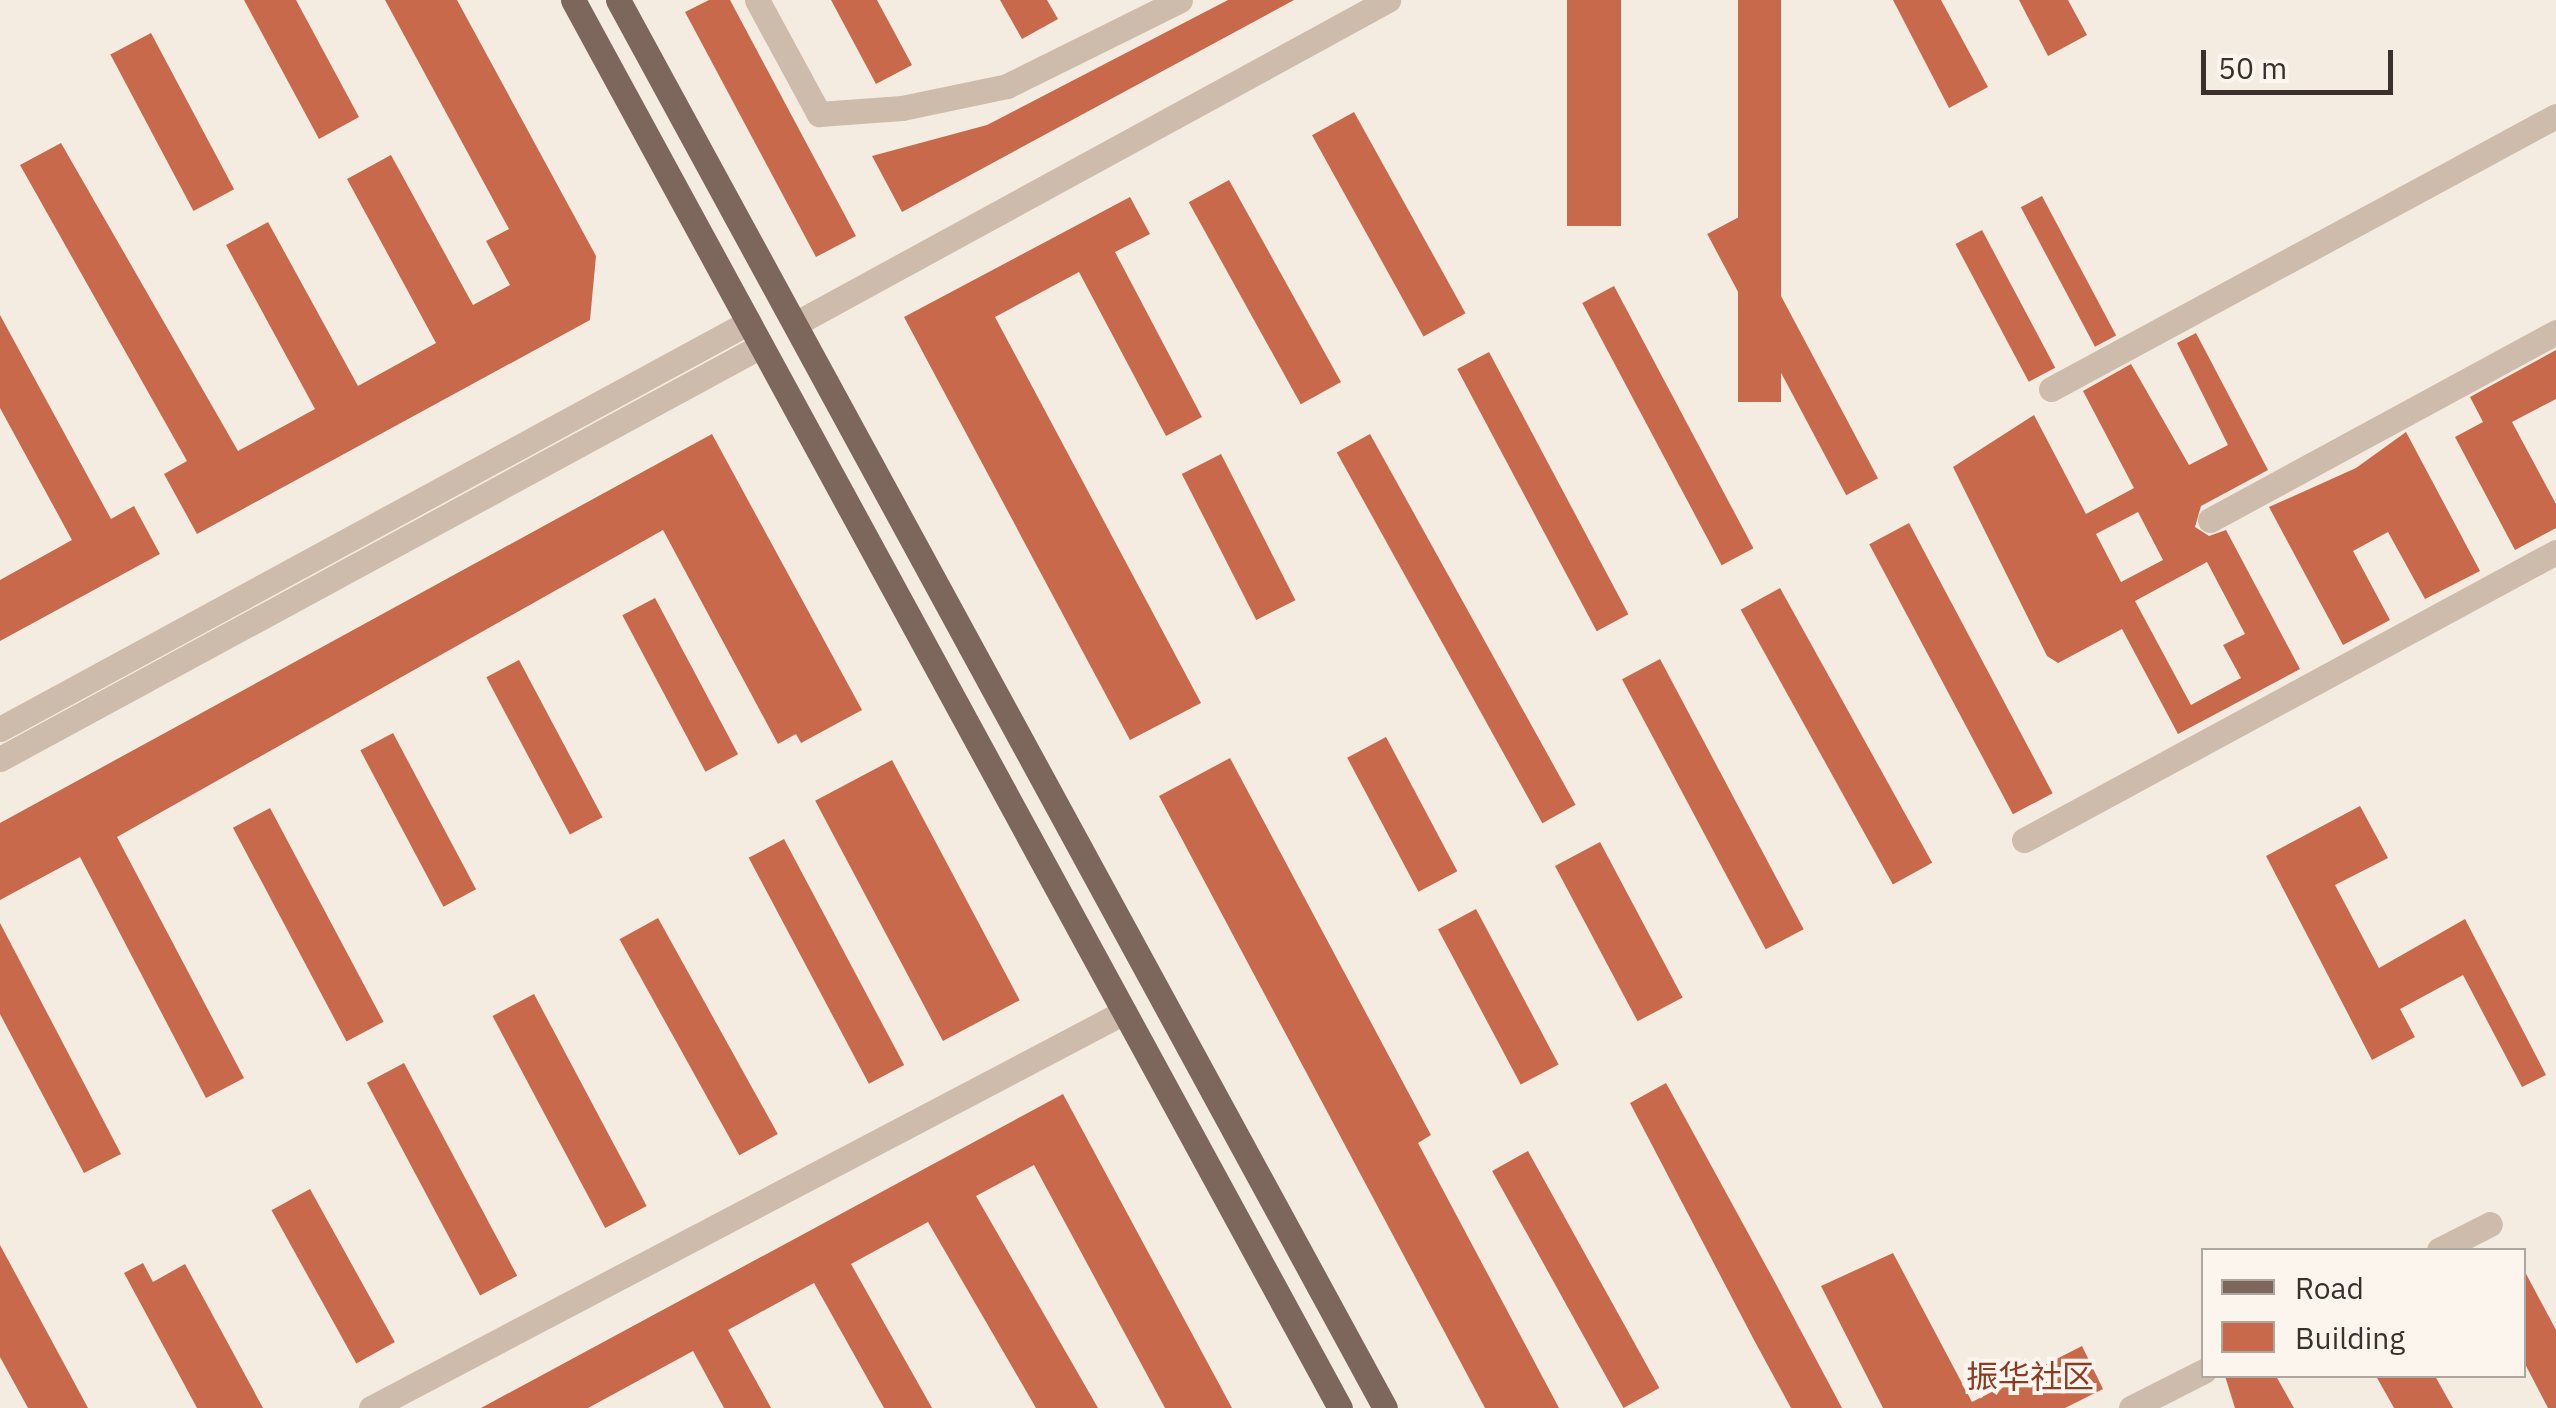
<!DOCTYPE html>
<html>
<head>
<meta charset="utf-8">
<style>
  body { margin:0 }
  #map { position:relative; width:2556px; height:1408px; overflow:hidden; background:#f4ebe1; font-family:"IBM Plex Sans","Noto Sans SC",sans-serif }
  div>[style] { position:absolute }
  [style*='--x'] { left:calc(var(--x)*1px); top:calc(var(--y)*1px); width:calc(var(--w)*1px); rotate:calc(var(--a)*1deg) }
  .building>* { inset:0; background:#c8694b; transform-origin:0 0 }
  .minor>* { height:25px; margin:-12.5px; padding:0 12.5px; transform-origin:12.5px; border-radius:12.5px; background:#cdbbac }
  .major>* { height:25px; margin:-12.5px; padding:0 12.5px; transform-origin:12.5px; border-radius:12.5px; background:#7d675c }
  span { translate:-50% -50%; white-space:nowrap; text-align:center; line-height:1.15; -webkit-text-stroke:8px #fbf5ee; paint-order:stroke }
  .quarter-label { font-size:32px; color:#8c3b22 }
  .legend { position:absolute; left:2201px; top:1248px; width:325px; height:130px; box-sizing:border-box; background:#fbf5ee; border:2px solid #aea6a0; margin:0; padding:12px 18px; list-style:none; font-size:30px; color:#3b302b }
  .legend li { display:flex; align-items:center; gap:20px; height:50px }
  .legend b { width:50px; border:2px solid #aea6a0 }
  .scale { position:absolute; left:2201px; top:50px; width:192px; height:45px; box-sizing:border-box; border:5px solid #3b302b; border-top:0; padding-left:12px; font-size:30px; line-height:35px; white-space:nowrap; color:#3b302b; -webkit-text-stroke:8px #fbf5ee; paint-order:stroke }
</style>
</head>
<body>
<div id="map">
  <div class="building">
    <div style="clip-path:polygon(244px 0,296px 0,359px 117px,319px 139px)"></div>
    <div style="clip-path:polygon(385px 0,457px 0,596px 256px,590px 320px,197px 534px,164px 474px,187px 461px,20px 165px,61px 143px,238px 451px,315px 409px,226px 245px,268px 222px,358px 386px,436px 343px,347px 179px,391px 155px,473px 305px,510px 285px,486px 241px,509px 229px)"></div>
    <div style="clip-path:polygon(709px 0,730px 0,856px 236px,816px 257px,685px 12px)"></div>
    <div style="clip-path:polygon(831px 0,877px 0,912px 65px,876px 84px)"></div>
    <div style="clip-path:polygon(1000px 0,1047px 0,1058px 19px,1022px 39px)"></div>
    <div style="clip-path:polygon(1228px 0,1294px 0,902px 212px,872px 156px,987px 125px)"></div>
    <div style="left:1567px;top:0;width:54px;height:226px"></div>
    <div style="left:1738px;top:0;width:43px;height:402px"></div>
    <div style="clip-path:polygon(1893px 0,1941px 0,1988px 87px,1949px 108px)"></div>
    <div style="clip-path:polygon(2019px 0,2068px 0,2087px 35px,2048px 56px)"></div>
    <div style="left:151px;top:33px;width:177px;height:46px;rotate:62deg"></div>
    <div style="left:1354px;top:112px;width:230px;height:48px;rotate:61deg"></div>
    <div style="left:1229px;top:180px;width:231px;height:46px;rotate:61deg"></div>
    <div style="left:2042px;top:196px;width:158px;height:24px;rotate:62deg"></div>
    <div style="clip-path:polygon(1130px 197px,1150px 234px,1115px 252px,1202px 417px,1166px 436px,1079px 272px,995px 317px,1201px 703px,1130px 740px,904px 317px)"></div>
    <div style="left:1739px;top:217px;width:296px;height:36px;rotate:62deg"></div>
    <div style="left:1982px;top:230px;width:156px;height:30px;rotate:62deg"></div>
    <div style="left:1614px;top:286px;width:297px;height:36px;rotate:62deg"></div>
    <div style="clip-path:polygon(0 315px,111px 519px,134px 506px,160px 554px,0 641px,0 580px,72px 540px,0 408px)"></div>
    <div style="clip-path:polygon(evenodd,2196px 333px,2268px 470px,2201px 506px,2195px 527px,2209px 536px,2226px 530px,2300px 669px,2178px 734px,2122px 629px,2058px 663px,2047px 656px,1953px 467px,2034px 415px,2086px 514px,2134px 488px,2083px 391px,2131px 364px,2189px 465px,2228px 445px,2177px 343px,2196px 333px,2138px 512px,2163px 560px,2121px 582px,2096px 534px,2138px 512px,2196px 333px,2207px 562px,2245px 634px,2223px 645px,2241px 678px,2191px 705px,2135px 601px,2207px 562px)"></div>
    <div style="clip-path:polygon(2556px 350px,2556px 399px,2512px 422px,2556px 504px,2556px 528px,2515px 550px,2455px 437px,2483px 422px,2470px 397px)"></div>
    <div style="left:1489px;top:352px;width:297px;height:36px;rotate:62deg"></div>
    <div style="clip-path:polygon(2406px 432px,2480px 571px,2425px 599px,2388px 532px,2353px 551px,2390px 620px,2343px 645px,2269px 507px,2356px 468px)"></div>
    <div style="clip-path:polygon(712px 434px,862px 710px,801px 743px,796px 734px,778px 744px,663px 530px,117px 837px,244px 1078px,206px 1098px,80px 857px,0 900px,0 823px)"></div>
    <div style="left:1370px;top:434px;width:424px;height:38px;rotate:61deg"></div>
    <div style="left:1221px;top:454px;width:164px;height:44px;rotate:63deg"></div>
    <div style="left:1909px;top:523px;width:306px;height:45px;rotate:62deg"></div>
    <div style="left:1780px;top:588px;width:314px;height:45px;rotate:61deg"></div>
    <div style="left:655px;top:598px;width:177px;height:37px;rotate:62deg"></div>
    <div style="left:1660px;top:659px;width:306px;height:43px;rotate:62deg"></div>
    <div style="left:519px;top:660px;width:178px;height:37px;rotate:62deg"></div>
    <div style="left:393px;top:733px;width:177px;height:37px;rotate:62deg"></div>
    <div style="left:1386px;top:737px;width:152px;height:44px;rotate:62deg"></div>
    <div style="clip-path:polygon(1230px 758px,1431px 1135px,1418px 1143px,1559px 1408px,1485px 1408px,1159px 796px)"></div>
    <div style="left:892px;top:760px;width:272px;height:87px;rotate:62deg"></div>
    <div style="clip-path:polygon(2360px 806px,2388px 858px,2335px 885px,2379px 968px,2465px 919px,2546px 1075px,2522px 1087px,2463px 975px,2400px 1009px,2415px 1037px,2372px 1060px,2266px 856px)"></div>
    <div style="left:270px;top:808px;width:242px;height:42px;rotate:62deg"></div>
    <div style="left:784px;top:839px;width:256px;height:40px;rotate:62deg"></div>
    <div style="left:1600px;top:842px;width:176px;height:51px;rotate:62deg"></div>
    <div style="left:1476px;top:909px;width:176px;height:43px;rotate:62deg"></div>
    <div style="left:658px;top:918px;width:247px;height:44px;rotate:61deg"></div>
    <div style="clip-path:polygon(0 923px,121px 1154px,84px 1173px,0 1014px)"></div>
    <div style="left:534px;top:994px;width:240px;height:47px;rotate:62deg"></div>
    <div style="left:404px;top:1063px;width:241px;height:42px;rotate:62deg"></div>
    <div style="clip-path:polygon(1666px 1083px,1777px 1286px,1842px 1408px,1791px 1408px,1754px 1340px,1630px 1103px)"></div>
    <div style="clip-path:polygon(1063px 1094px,1232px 1408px,1165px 1408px,1034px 1165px,976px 1196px,1098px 1408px,1036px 1408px,928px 1222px,851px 1264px,932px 1408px,884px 1408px,814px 1283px,728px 1330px,771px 1408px,724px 1408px,693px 1351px,588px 1408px,481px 1408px)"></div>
    <div style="left:1528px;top:1151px;width:271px;height:41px;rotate:61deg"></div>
    <div style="left:310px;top:1189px;width:175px;height:44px;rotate:61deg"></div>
    <div style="clip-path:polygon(0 1245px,88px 1408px,28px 1408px,0 1357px)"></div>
    <div style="clip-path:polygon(1893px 1253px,1972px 1402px,2082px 1346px,2103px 1389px,2065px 1408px,1883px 1408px,1821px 1286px)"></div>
    <div style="clip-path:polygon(143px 1263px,153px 1282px,185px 1264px,263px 1408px,197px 1408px,124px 1273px)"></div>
    <div style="clip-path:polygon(2524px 1270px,2556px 1330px,2556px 1408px,2548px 1408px,2524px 1362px)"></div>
    <div style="clip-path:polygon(2225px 1376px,2276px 1376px,2294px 1408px,2235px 1408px)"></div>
    <div style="clip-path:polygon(2376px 1376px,2435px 1376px,2453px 1408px,2394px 1408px)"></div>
  </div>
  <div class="minor">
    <div style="--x:757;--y:0;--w:130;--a:61.5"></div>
    <div style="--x:819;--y:114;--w:83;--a:-4.1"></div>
    <div style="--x:902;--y:108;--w:107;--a:-11.8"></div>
    <div style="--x:1007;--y:86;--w:193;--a:-26.4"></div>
    <div style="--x:795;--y:324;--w:676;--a:-28.65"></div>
    <div style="--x:2051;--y:389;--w:574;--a:-28.4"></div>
    <div style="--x:2210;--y:520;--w:394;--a:-28.5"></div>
    <div style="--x:0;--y:729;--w:852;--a:-28.52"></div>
    <div style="--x:0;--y:759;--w:866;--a:-28.49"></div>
    <div style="--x:2024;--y:840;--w:605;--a:-28.43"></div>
    <div style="--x:2439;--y:1250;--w:57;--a:-27"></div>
    <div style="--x:371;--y:1408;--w:851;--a:-27.74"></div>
    <div style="--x:2131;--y:1408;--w:82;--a:-26.9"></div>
  </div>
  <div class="major">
    <div style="--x:573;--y:0;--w:1603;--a:61.42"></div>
    <div style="--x:618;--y:0;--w:1603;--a:61.42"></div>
  </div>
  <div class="quarter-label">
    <span style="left:2030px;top:1376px">振华社区</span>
  </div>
  <ul class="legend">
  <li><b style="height:12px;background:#7d675c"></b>Road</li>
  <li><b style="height:28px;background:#c8694b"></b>Building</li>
  </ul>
  <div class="scale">50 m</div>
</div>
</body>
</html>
